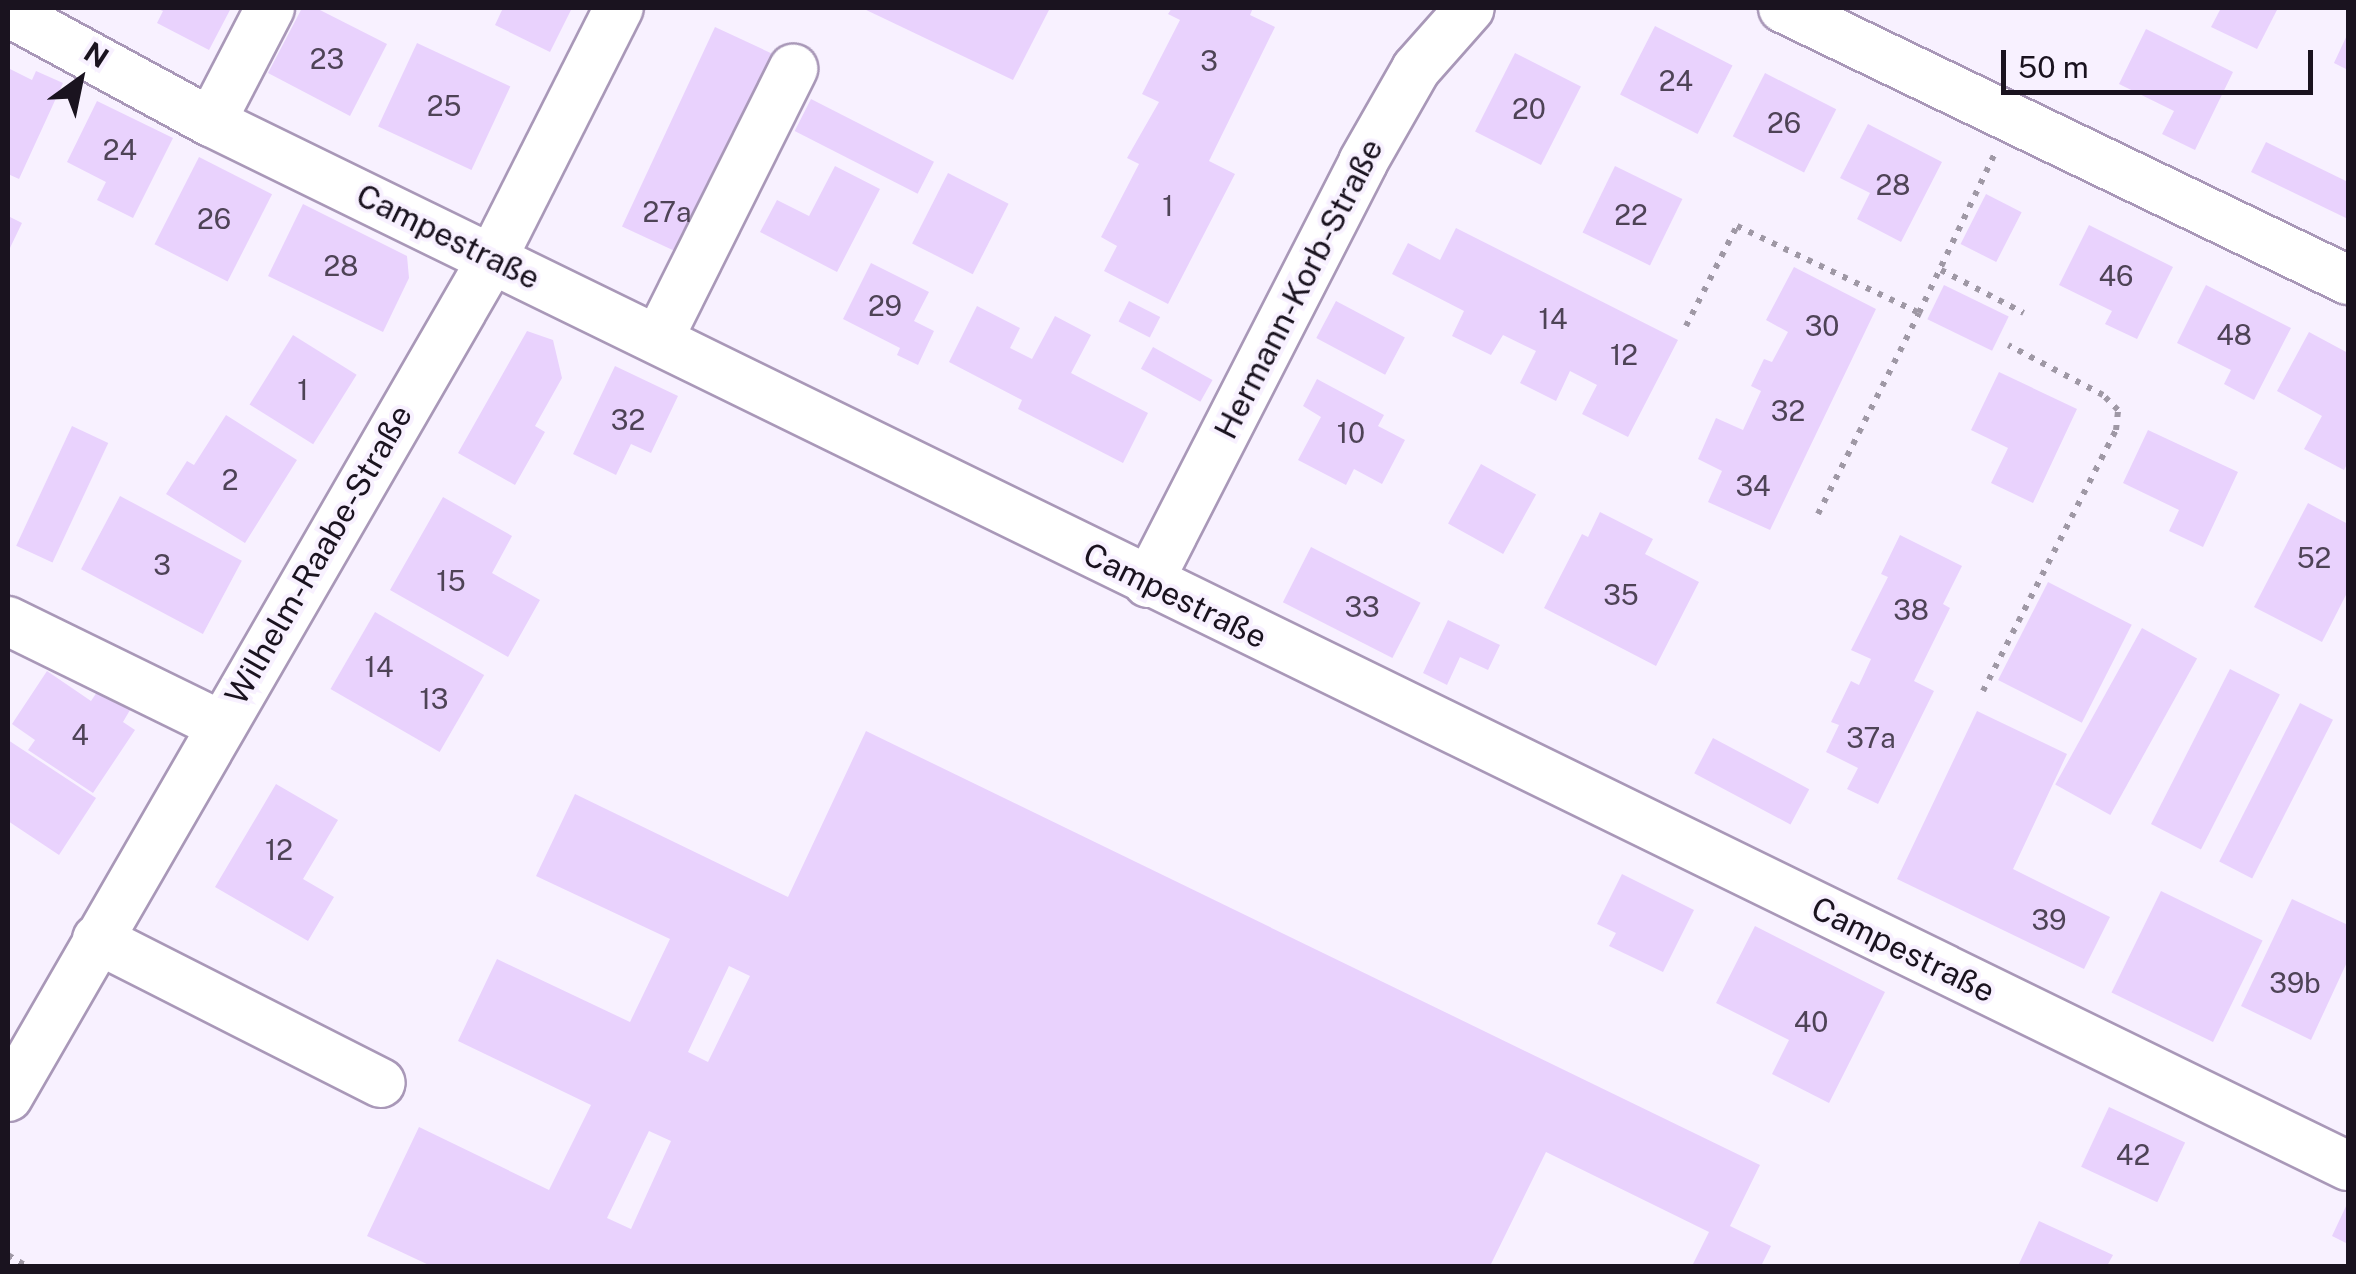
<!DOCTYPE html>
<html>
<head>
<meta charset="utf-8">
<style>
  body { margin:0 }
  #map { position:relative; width:2356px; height:1274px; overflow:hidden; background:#f8f1ff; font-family:"Public Sans",sans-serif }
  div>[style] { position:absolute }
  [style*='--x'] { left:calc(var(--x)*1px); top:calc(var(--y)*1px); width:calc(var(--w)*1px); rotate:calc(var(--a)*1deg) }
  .building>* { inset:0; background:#e9d2fd; transform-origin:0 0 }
  .path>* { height:6px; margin-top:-3px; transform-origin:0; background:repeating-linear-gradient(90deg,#9f98a5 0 5px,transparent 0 13px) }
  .roads { filter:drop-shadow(2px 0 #a998b8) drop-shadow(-2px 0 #a998b8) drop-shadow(0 2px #a998b8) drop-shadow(0 -2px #a998b8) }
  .minor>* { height:48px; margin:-24px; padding:0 24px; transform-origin:24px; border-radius:24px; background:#fff }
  span { translate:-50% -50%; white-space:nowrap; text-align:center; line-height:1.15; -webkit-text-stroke:8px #f8f1ff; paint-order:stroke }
  .number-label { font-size:28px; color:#4e4356 }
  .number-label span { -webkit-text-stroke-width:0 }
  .street-label { font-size:32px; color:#1a131f }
  .frame { position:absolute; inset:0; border:10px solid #1a131f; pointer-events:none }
  .north { position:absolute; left:30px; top:30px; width:100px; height:100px; -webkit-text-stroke:8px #f8f1ff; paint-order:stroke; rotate:33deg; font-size:28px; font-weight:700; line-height:40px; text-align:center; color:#1a131f }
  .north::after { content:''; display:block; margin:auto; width:35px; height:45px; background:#1a131f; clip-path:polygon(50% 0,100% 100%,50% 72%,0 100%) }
  .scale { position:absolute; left:2001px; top:50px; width:312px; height:45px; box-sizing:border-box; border:5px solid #1a131f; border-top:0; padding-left:12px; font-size:30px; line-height:35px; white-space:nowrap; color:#1a131f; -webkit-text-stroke:8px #f8f1ff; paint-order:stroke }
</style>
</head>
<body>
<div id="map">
  <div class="building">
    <div style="clip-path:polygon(156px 8px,231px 8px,209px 50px,157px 23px,163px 11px)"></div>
    <div style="clip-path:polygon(302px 8px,316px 8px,387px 44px,350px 116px,268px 73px)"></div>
    <div style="clip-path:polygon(503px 8px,572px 8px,550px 52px,495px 25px)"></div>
    <div style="clip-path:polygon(862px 8px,1050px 8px,1013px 80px)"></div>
    <div style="clip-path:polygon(1172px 8px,1253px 8px,1250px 15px,1275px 27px,1209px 161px,1235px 174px,1168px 304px,1104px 271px,1117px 246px,1101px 237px,1139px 164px,1127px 158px,1159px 102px,1142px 94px,1180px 20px,1168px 14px)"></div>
    <div style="clip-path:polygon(2221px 8px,2278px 8px,2257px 49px,2211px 27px)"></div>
    <div style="left:1655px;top:26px;width:87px;height:77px;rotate:27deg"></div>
    <div style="left:715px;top:27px;width:75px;height:220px;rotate:25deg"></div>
    <div style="clip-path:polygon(2146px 29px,2233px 72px,2195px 150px,2162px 134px,2174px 111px,2119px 84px)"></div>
    <div style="clip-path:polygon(2348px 33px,2348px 70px,2334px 63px)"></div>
    <div style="left:417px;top:43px;width:103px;height:92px;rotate:25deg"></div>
    <div style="left:1515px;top:53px;width:74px;height:88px;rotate:27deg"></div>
    <div style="clip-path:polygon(8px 68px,32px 80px,36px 71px,63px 83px,19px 179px,8px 174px)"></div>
    <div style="left:1765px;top:73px;width:80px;height:71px;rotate:27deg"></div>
    <div style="left:811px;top:99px;width:138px;height:36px;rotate:27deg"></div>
    <div style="clip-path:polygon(97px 101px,173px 138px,133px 218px,97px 200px,106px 182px,67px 162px)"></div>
    <div style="clip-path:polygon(1868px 124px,1942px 162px,1901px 242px,1857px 219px,1870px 193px,1840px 178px)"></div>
    <div style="clip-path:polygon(2266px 142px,2348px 182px,2348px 219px,2251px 172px)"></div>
    <div style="left:199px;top:157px;width:82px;height:98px;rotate:27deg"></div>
    <div style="clip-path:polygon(835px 166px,880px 189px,837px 272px,760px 232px,777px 200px,809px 216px)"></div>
    <div style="left:1615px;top:166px;width:75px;height:74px;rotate:26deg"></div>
    <div style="left:948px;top:173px;width:68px;height:79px;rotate:27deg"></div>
    <div style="left:1986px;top:194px;width:40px;height:56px;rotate:27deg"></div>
    <div style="clip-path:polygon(303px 204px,407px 256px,409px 278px,383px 332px,268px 276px)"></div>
    <div style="clip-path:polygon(8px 216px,22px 223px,8px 252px)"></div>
    <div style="clip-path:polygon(2089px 225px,2173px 267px,2137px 339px,2105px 324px,2112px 311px,2059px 285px)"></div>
    <div style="clip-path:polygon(1456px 228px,1678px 340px,1628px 437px,1582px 414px,1597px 385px,1570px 371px,1556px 401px,1520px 383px,1536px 351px,1503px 335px,1491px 355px,1452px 336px,1464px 311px,1392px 274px,1408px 243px,1440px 260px)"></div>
    <div style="clip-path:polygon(871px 263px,929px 292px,914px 321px,934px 331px,918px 365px,897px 355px,900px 348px,843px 319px)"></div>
    <div style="clip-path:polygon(1794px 267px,1876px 309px,1770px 530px,1708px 502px,1722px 471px,1698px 459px,1716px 418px,1743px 430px,1761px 391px,1751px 386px,1764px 359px,1772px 362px,1788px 332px,1766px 320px)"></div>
    <div style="left:1944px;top:285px;width:72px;height:38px;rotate:26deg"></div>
    <div style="clip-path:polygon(2206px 285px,2291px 328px,2254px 400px,2224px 384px,2231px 370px,2177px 343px)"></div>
    <div style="left:1129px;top:301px;width:35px;height:23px;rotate:27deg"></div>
    <div style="left:1336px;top:301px;width:78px;height:42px;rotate:28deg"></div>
    <div style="clip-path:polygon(977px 306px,1020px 328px,1010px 348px,1032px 359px,1055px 316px,1091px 335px,1071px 373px,1148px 413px,1123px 463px,1018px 409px,1022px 400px,949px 362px)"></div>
    <div style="clip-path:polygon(527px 331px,553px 340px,562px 378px,535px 426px,545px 432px,515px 485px,458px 453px)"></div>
    <div style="clip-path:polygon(2309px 332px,2348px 353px,2348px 462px,2344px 470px,2304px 449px,2322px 416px,2277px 391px)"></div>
    <div style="left:293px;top:335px;width:75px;height:82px;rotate:32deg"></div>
    <div style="left:1153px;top:347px;width:68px;height:25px;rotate:29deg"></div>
    <div style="clip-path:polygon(615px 366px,678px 396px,651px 453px,631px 444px,616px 475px,573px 454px)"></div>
    <div style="clip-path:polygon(1999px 372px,2077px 409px,2033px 503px,1991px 483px,2008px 448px,1971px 430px)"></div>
    <div style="clip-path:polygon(1317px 379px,1384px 415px,1378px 426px,1405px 440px,1382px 484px,1354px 469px,1346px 485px,1298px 460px,1321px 417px,1303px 406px)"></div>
    <div style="clip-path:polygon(226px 415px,297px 460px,245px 543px,166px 494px,187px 461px,194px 465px)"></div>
    <div style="left:72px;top:426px;width:40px;height:132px;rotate:25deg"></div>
    <div style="clip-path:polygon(2148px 430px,2238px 472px,2203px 547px,2169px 531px,2179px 510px,2123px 483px)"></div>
    <div style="left:1481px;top:464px;width:63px;height:68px;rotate:29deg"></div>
    <div style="left:120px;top:496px;width:138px;height:83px;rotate:28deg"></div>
    <div style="clip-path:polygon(443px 497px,512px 536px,492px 573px,540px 600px,508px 657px,390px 590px)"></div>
    <div style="clip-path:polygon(2308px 503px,2348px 524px,2348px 591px,2322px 642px,2254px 607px)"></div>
    <div style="clip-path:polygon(1600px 512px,1653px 539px,1645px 554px,1699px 582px,1656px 666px,1544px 608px,1582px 534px,1588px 537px)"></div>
    <div style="clip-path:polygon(1900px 535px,1962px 566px,1943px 604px,1950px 608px,1914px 681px,1934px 691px,1878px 804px,1847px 789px,1858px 768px,1826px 752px,1839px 725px,1831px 722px,1851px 681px,1859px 685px,1871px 659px,1851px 650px,1888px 577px,1881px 574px)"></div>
    <div style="left:1311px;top:547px;width:123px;height:62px;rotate:27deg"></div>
    <div style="left:2048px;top:582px;width:94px;height:110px;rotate:27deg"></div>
    <div style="left:375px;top:612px;width:126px;height:89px;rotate:30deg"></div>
    <div style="clip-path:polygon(1448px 620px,1500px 645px,1488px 670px,1460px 657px,1447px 685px,1423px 673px)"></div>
    <div style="left:2142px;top:628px;width:63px;height:179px;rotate:29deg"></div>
    <div style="left:2230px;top:669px;width:56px;height:174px;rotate:27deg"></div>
    <div style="clip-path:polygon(47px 671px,91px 701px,99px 689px,130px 710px,123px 722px,135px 730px,93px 793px,28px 750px,35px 740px,12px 724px)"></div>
    <div style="left:2300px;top:703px;width:37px;height:178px;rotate:27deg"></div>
    <div style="clip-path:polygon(1977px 711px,2067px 754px,2013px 869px,2110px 917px,2084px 969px,1897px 879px)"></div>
    <div style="clip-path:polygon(evenodd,866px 731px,1760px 1165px,1730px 1226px,1771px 1246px,1761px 1266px,1692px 1266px,1709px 1232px,1546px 1152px,1490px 1266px,431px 1266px,367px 1236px,419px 1127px,549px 1190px,591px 1105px,458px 1041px,497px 959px,630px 1022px,670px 939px,536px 876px,575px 794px,788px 897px,866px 731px,729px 966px,750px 976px,708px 1062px,688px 1052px,729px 966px,866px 731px,649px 1131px,671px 1141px,631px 1229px,607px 1218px,649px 1131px)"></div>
    <div style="left:1713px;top:738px;width:109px;height:40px;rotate:28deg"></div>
    <div style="clip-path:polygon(8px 740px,96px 798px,59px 855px,8px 821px)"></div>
    <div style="clip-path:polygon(276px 784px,338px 820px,303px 879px,334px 897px,308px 941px,215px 887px)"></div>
    <div style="clip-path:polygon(1622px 874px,1694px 910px,1663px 972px,1609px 946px,1616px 933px,1597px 924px)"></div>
    <div style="left:2161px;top:891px;width:113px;height:113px;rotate:26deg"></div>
    <div style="clip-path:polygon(2292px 899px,2348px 925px,2348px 960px,2311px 1040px,2241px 1006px)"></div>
    <div style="clip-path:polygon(1755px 926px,1885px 992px,1829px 1103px,1772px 1074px,1789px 1040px,1716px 1003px)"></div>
    <div style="left:2109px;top:1107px;width:84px;height:66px;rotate:25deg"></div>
    <div style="clip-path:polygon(2348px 1202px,2348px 1244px,2332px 1236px)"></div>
    <div style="clip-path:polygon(2039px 1221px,2113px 1255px,2107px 1266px,2018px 1266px)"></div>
  </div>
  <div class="path">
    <div style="--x:1941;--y:270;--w:93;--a:27.4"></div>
    <div style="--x:1686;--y:326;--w:112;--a:-63"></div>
    <div style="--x:1737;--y:226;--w:202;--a:25.5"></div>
    <div style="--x:1919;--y:313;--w:175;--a:-64.6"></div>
    <div style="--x:1818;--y:514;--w:225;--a:-63.3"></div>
    <div style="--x:1983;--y:691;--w:293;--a:-63"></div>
    <div style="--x:2116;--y:430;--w:20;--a:-84"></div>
    <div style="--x:2118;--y:410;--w:21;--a:-135"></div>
    <div style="--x:2103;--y:395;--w:107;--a:-152.2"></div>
    <div style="--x:8;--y:1255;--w:21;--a:31"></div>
  </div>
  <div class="roads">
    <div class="minor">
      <div style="--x:1783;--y:8;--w:627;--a:25.71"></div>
      <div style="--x:8;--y:12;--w:231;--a:28.5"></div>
      <div style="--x:211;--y:122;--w:2378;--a:26.04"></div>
      <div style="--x:211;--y:122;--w:128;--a:-62.6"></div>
      <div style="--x:659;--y:338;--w:301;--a:-63.5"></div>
      <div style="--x:1148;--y:583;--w:473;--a:-62.9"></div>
      <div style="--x:1363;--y:162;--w:107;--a:-60.3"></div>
      <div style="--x:1416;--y:69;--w:81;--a:-48.5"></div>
      <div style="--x:8;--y:621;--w:236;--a:26.1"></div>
      <div style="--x:97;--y:939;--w:318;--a:26.9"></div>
      <div style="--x:8;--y:1097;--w:968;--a:-59.99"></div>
      <div style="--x:492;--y:259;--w:281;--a:-63.2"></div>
    </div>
  </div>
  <div class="number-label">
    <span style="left:327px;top:59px">23</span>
    <span style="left:1209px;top:61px">3</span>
    <span style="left:1676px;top:81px">24</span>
    <span style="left:444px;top:106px">25</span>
    <span style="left:1529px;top:109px">20</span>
    <span style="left:1784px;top:123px">26</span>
    <span style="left:120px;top:150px">24</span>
    <span style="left:1893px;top:185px">28</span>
    <span style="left:1168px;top:206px">1</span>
    <span style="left:667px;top:212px">27a</span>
    <span style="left:1631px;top:215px">22</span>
    <span style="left:214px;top:219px">26</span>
    <span style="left:341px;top:266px">28</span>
    <span style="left:2116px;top:276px">46</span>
    <span style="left:885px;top:306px">29</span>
    <span style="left:1553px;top:319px">14</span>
    <span style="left:1822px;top:326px">30</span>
    <span style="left:2234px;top:335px">48</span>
    <span style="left:1624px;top:355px">12</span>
    <span style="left:303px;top:390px">1</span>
    <span style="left:1788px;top:411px">32</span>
    <span style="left:628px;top:420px">32</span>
    <span style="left:1351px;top:433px">10</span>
    <span style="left:230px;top:480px">2</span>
    <span style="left:1753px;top:486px">34</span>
    <span style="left:2314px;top:558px">52</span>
    <span style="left:162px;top:565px">3</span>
    <span style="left:451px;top:581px">15</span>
    <span style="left:1621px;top:595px">35</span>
    <span style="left:1362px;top:607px">33</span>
    <span style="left:1911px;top:610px">38</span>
    <span style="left:379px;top:667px">14</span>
    <span style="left:434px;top:699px">13</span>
    <span style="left:80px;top:735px">4</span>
    <span style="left:1871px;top:738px">37a</span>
    <span style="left:279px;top:850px">12</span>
    <span style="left:2049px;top:920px">39</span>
    <span style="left:2295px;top:983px">39b</span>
    <span style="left:1811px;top:1022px">40</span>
    <span style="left:2133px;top:1155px">42</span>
  </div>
  <div class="street-label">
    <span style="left:448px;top:237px;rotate:26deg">Campestraße</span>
    <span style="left:1299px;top:289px;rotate:-63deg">Hermann-Korb-Straße</span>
    <span style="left:319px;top:555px;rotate:-60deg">Wilhelm-Raabe-Straße</span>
    <span style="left:1175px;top:596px;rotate:26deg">Campestraße</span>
    <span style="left:1903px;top:950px;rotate:26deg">Campestraße</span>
  </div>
  <div class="frame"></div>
  <div class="north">N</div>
  <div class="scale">50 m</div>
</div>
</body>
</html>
